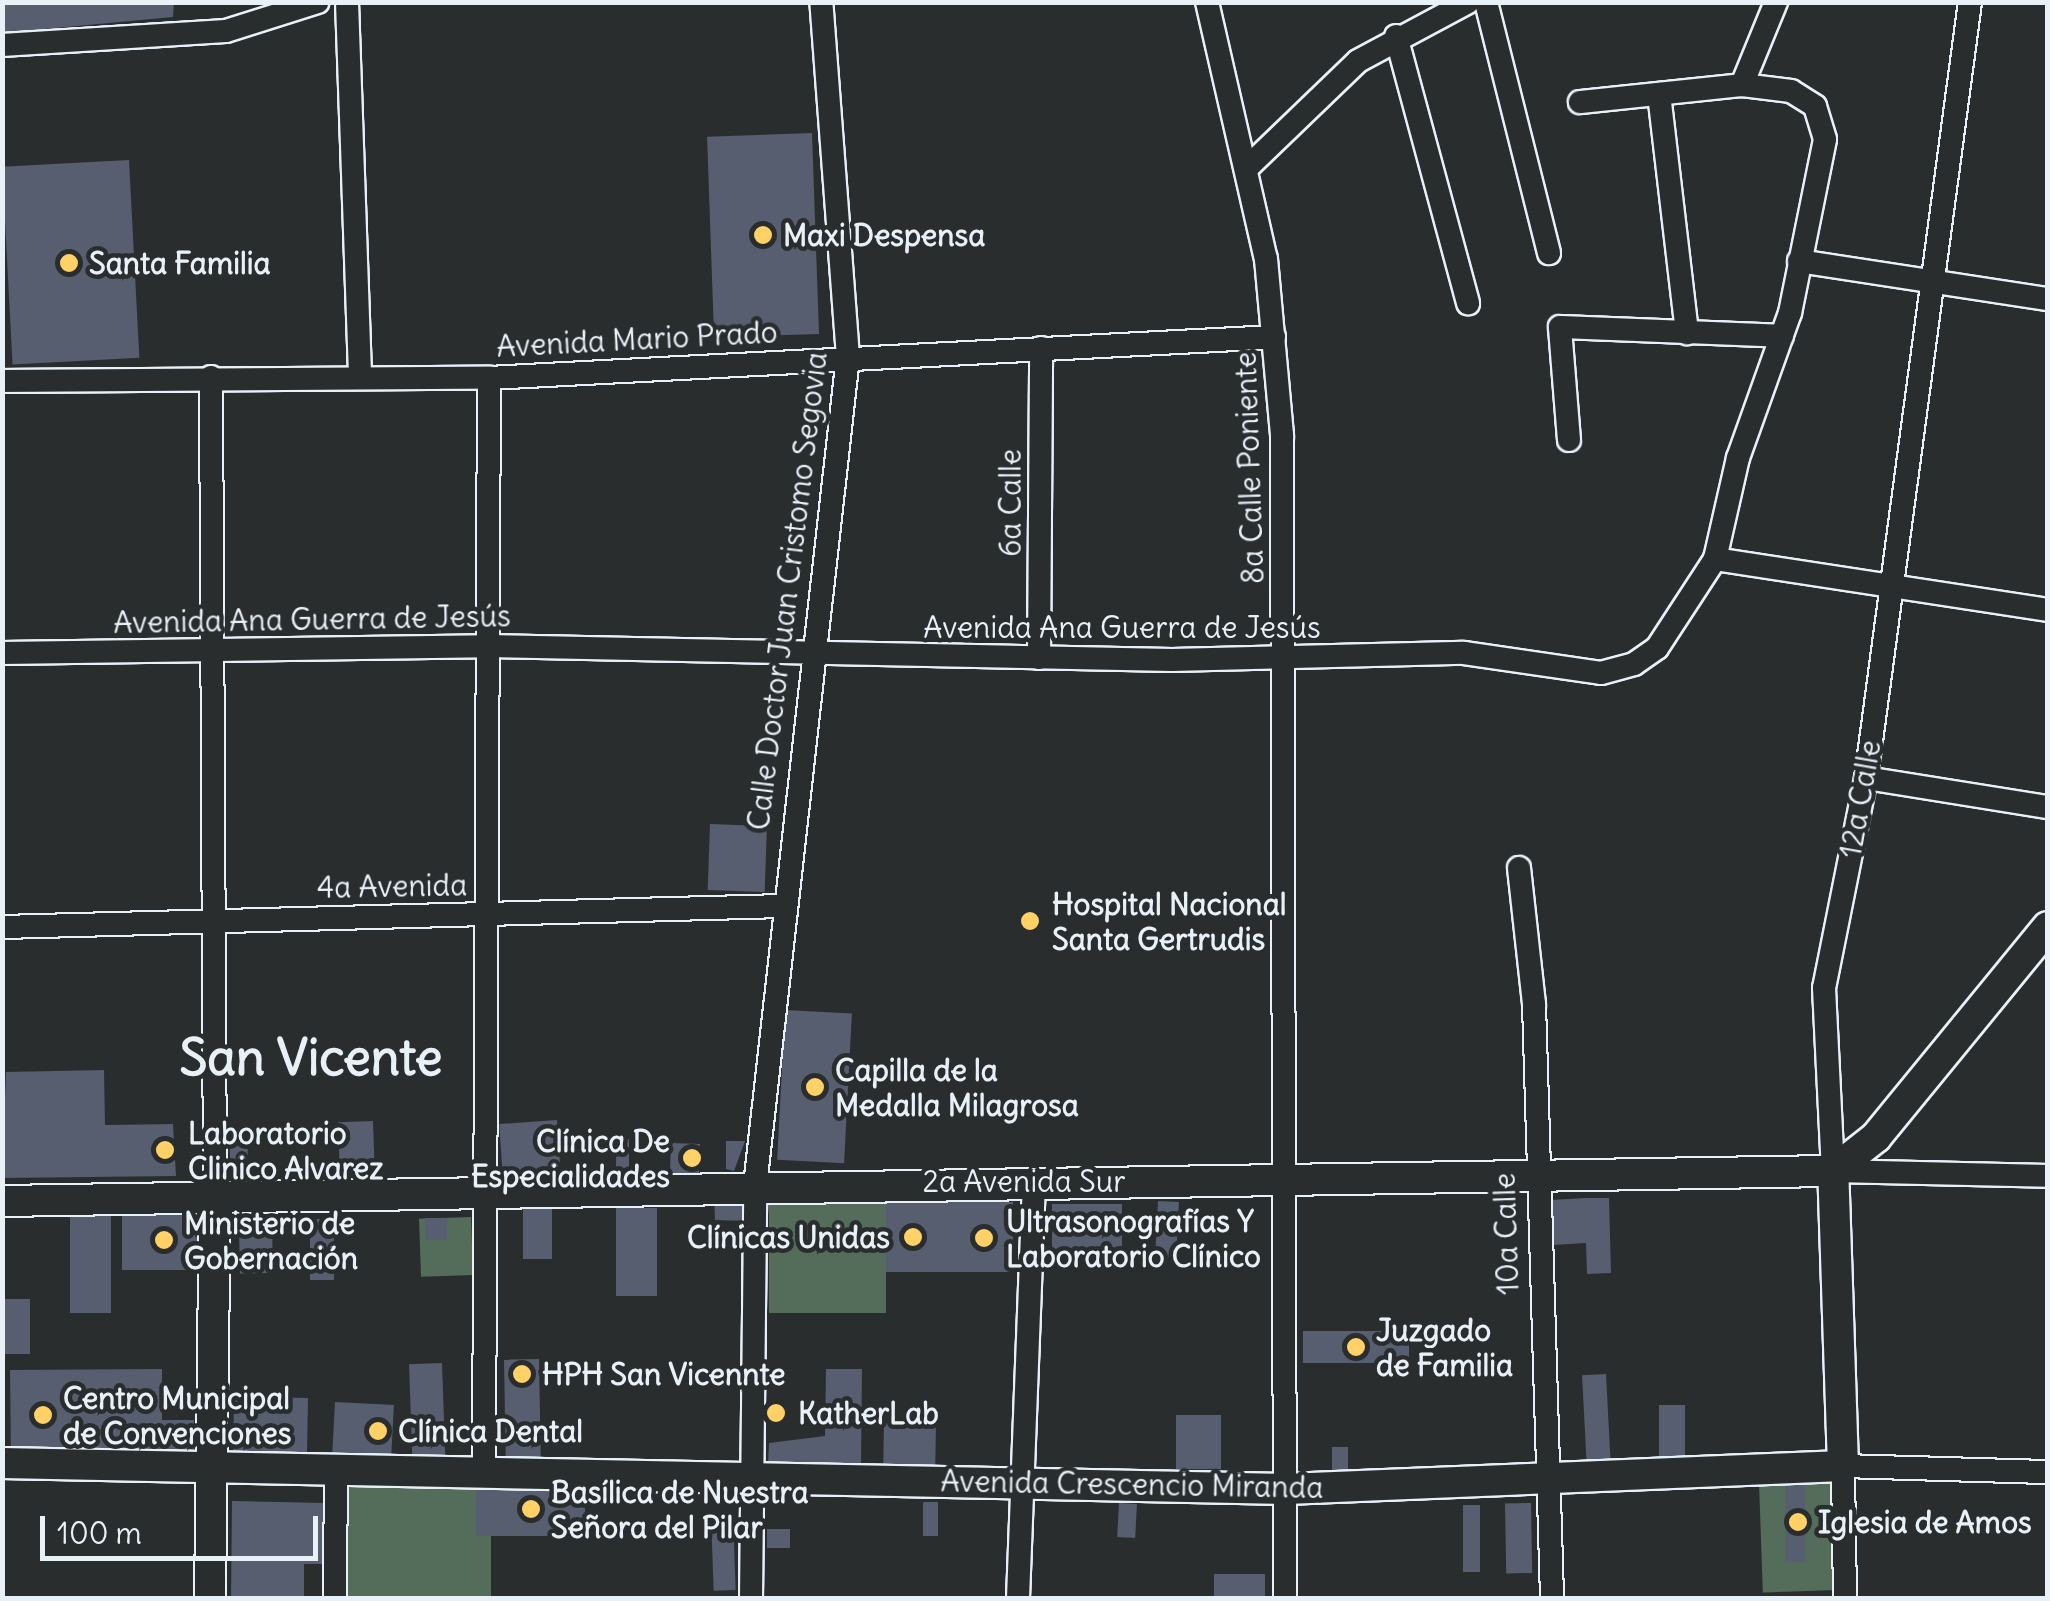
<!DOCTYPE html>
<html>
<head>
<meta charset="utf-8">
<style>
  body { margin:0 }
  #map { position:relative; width:2050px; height:1601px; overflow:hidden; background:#2a2d2e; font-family:Delius,sans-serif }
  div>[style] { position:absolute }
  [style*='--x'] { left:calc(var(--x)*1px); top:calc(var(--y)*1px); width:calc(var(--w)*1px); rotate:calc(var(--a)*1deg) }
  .green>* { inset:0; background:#546d5b; transform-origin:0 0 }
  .building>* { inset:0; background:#565e6f; transform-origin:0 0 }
  .roads { filter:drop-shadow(2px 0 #e8f1f8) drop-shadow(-2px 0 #e8f1f8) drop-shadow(0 2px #e8f1f8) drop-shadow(0 -2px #e8f1f8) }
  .street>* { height:22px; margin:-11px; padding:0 11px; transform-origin:11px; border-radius:11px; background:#2a2d2e }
  .secondary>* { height:30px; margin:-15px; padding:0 15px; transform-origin:15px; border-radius:15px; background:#2a2d2e }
  .dots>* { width:28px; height:28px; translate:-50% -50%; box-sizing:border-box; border:5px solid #2a2d2e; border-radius:50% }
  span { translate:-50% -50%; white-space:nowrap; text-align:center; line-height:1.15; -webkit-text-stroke:9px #2a2d2e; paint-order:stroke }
  .poi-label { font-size:30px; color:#e8f1f8; font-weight:700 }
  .left { translate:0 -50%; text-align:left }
  .right { translate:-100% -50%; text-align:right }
  .street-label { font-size:30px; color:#e8f1f8 }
  .town-label { font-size:50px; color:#e8f1f8; font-weight:700 }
  .frame { position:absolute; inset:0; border:5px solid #e8f1f8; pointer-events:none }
  .scale { position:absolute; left:40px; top:1516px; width:278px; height:45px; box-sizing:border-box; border:5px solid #e8f1f8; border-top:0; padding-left:12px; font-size:30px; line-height:35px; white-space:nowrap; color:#e8f1f8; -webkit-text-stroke:8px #2a2d2e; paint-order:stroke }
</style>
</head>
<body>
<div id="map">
  <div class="green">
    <div style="left:769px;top:1192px;width:117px;height:121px"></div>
    <div style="left:471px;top:1217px;width:58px;height:52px;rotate:88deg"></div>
    <div style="left:342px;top:1479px;width:149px;height:119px"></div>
    <div style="left:1832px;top:1481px;width:109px;height:73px;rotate:88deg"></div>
  </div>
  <div class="building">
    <div style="clip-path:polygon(2px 2px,174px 2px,173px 17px,2px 33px)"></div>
    <div style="left:812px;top:133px;width:201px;height:105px;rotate:88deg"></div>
    <div style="left:129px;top:160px;width:198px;height:127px;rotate:87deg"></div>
    <div style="left:710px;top:824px;width:57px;height:66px;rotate:2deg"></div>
    <div style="left:785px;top:1010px;width:67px;height:150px;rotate:3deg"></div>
    <div style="clip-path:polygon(104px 1070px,105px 1125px,173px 1124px,176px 1176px,2px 1178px,6px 1072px)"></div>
    <div style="left:557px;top:1120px;width:48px;height:58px;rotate:86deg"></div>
    <div style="left:373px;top:1121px;width:53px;height:35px;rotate:88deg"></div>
    <div style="left:247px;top:1137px;width:40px;height:18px;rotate:87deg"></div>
    <div style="left:616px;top:1139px;width:13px;height:29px"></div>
    <div style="clip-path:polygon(726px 1141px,745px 1141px,734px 1171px,726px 1169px)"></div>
    <div style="left:671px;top:1143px;width:29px;height:31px;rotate:2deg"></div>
    <div style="clip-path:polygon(714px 1194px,746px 1203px,746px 1221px,715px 1220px)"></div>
    <div style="clip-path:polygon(1585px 1198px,1609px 1198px,1611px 1273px,1587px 1274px,1586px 1243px,1552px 1245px,1551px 1200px)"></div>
    <div style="left:1158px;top:1201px;width:21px;height:55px;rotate:3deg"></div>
    <div style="left:886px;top:1202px;width:127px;height:70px"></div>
    <div style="left:1052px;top:1204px;width:70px;height:51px"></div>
    <div style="left:523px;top:1205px;width:29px;height:54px"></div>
    <div style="left:616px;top:1208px;width:41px;height:88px"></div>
    <div style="left:122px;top:1211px;width:84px;height:59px"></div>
    <div style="left:70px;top:1215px;width:41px;height:98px"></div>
    <div style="left:425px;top:1218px;width:22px;height:22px"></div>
    <div style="left:310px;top:1219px;width:24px;height:61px"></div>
    <div style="left:272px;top:1223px;width:50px;height:33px;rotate:89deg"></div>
    <div style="left:2px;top:1299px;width:28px;height:55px"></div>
    <div style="left:1303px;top:1331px;width:106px;height:32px"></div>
    <div style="left:539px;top:1359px;width:102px;height:35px;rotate:89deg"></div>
    <div style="left:442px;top:1363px;width:97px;height:33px;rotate:88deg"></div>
    <div style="clip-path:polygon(162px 1369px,162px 1420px,194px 1420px,194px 1461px,11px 1461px,10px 1370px)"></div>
    <div style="clip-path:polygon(826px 1369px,862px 1369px,861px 1465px,768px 1464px,769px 1443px,825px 1436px)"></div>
    <div style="left:1606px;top:1374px;width:89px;height:24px;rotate:87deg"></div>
    <div style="left:308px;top:1398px;width:60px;height:74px;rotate:91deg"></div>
    <div style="left:335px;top:1402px;width:59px;height:55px;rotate:3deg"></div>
    <div style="left:1659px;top:1405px;width:26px;height:54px"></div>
    <div style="left:1221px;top:1415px;width:54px;height:45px;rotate:90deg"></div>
    <div style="left:884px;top:1423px;width:52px;height:45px;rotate:1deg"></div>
    <div style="left:1332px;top:1447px;width:16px;height:26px"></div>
    <div style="left:1785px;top:1482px;width:20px;height:80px"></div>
    <div style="left:476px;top:1483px;width:109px;height:53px"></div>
    <div style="clip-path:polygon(232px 1501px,324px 1503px,324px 1564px,304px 1564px,304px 1598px,231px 1598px)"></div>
    <div style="left:923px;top:1502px;width:15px;height:34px"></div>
    <div style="left:1119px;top:1503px;width:18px;height:34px;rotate:3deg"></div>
    <div style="left:1531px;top:1503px;width:70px;height:26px;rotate:89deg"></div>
    <div style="left:1463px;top:1505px;width:17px;height:67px"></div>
    <div style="left:733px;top:1515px;width:75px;height:22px;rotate:88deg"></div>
    <div style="left:767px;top:1529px;width:23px;height:19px"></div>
    <div style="left:1214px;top:1574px;width:51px;height:24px"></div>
  </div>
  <div class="roads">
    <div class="street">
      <div style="--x:347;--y:2;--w:374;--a:88"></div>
      <div style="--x:1207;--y:2;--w:264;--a:77.1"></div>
      <div style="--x:1266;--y:259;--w:177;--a:84.8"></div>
      <div style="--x:1282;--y:435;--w:1163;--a:89.85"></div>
      <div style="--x:1486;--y:2;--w:259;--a:75.9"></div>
      <div style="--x:1970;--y:2;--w:783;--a:97.63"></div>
      <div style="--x:1866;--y:778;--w:214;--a:101.3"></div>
      <div style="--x:1824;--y:988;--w:183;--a:87.2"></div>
      <div style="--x:1833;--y:1171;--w:215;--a:1.3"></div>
      <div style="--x:1396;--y:36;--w:277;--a:74.9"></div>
      <div style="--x:2;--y:45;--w:224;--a:-3.6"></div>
      <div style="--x:226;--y:31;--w:96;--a:-17.5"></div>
      <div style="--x:1742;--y:85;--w:90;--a:-67.7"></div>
      <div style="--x:1659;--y:94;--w:241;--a:83.3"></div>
      <div style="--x:1249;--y:166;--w:151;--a:-43.9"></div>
      <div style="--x:1358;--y:61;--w:125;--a:-28.2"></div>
      <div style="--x:1799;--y:261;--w:252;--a:8.7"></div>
      <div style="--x:211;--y:377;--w:820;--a:89.72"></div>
      <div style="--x:2;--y:381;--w:487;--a:-0.4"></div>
      <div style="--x:489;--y:378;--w:786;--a:-2.99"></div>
      <div style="--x:1569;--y:440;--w:113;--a:-94.6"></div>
      <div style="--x:1560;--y:327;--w:222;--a:2.3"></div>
      <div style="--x:1715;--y:559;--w:337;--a:8.7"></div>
      <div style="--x:2;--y:653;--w:484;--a:-0.8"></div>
      <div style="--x:486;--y:646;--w:686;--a:1.17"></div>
      <div style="--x:1172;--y:660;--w:292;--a:-1.4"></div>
      <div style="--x:1464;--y:653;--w:138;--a:8.3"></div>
      <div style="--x:1601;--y:673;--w:34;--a:-15"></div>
      <div style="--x:1634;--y:664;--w:28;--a:-35"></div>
      <div style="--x:1657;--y:648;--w:106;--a:-56.9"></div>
      <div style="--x:1715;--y:559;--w:104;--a:-77.2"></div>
      <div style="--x:1738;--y:458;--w:154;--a:-70.3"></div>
      <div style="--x:1790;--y:313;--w:177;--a:-78.6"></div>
      <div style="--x:1825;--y:139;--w:34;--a:-107"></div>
      <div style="--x:1815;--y:106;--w:28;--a:-148"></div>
      <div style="--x:1791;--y:91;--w:49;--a:-173"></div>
      <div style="--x:1742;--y:85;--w:163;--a:174"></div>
      <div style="--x:1039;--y:658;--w:310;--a:-89.6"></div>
      <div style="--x:1866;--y:778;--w:184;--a:9.1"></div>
      <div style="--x:1519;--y:868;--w:137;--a:83.7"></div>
      <div style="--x:1534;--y:1004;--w:594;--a:88.26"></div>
      <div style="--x:2;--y:927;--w:780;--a:-1.54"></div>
      <div style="--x:484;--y:1470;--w:1092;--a:-89.74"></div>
      <div style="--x:335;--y:1598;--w:128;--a:-89.6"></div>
      <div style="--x:751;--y:1598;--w:412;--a:-89.4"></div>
      <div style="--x:755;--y:1186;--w:834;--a:-83.6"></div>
      <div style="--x:848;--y:357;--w:356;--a:-94.3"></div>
      <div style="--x:1018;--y:1598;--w:417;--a:-87.8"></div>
      <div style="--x:1845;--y:1598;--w:132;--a:-90.9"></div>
      <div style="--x:1843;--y:1466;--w:205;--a:1.7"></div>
    </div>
    <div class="secondary">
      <div style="--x:1833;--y:1171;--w:55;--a:-38.3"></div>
      <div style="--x:1876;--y:1137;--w:271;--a:-50.7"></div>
      <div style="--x:2;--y:1201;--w:1831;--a:-0.94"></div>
      <div style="--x:2;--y:1463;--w:1284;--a:1.16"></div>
      <div style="--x:1286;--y:1489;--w:557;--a:-2.36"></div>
      <div style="--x:1843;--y:1466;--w:295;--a:-91.9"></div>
      <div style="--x:210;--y:1598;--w:401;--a:-89.3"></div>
    </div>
  </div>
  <div class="dots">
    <div style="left:763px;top:235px;background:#ffd166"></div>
    <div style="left:69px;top:263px;background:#ffd166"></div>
    <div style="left:1030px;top:921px;background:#ffd166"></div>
    <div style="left:815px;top:1087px;background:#ffd166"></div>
    <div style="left:165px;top:1150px;background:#ffd166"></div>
    <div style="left:692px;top:1158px;background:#ffd166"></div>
    <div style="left:913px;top:1237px;background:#ffd166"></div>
    <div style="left:984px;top:1238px;background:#ffd166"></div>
    <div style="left:164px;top:1240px;background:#ffd166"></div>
    <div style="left:1356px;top:1347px;background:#ffd166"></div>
    <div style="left:522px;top:1374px;background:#ffd166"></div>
    <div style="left:776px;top:1413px;background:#ffd166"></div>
    <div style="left:43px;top:1415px;background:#ffd166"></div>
    <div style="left:378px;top:1431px;background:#ffd166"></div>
    <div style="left:531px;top:1509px;background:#ffd166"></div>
    <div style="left:1798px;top:1522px;background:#ffd166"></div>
  </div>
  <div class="poi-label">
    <span class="left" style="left:783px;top:235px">Maxi Despensa</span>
    <span class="left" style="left:89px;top:263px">Santa Familia</span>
    <span class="left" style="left:1052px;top:921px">Hospital Nacional<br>Santa Gertrudis</span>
    <span class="left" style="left:835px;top:1087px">Capilla de la<br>Medalla Milagrosa</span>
    <span class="left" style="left:188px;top:1150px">Laboratorio<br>Clinico Alvarez</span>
    <span class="right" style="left:670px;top:1158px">Clínica De<br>Especialidades</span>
    <span class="left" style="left:1006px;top:1238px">Ultrasonografías Y<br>Laboratorio Clínico</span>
    <span class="left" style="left:184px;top:1240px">Ministerio de<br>Gobernación</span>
    <span class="right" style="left:890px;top:1237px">Clínicas Unidas</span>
    <span class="left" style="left:1376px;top:1347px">Juzgado<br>de Familia</span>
    <span class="left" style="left:542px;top:1374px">HPH San Vicennte</span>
    <span class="left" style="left:63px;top:1415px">Centro Municipal<br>de Convenciones</span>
    <span class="left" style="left:798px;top:1413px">KatherLab</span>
    <span class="left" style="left:398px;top:1431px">Clínica Dental</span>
    <span class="left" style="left:551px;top:1509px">Basílica de Nuestra<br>Señora del Pilar</span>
    <span class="left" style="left:1818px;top:1522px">Iglesia de Amos</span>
  </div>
  <div class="street-label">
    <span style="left:637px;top:339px;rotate:-3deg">Avenida Mario Prado</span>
    <span style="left:1249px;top:468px;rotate:-92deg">8a Calle Poniente</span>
    <span style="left:1010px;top:503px;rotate:-90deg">6a Calle</span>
    <span style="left:787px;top:591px;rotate:-83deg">Calle Doctor Juan Cristomo Segovia</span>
    <span style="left:312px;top:619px;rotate:-1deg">Avenida Ana Guerra de Jesús</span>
    <span style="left:1122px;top:627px">Avenida Ana Guerra de Jesús</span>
    <span style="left:1860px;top:799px;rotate:-80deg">12a Calle</span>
    <span style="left:392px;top:886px;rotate:-1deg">4a Avenida</span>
    <span style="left:1024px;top:1181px">2a Avenida Sur</span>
    <span style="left:1506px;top:1234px;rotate:-92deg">10a Calle</span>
    <span style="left:1132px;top:1484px;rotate:1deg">Avenida Crescencio Miranda</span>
  </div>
  <div class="town-label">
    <span style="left:311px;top:1058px">San Vicente</span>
  </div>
  <div class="frame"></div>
  <div class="scale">100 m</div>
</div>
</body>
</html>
